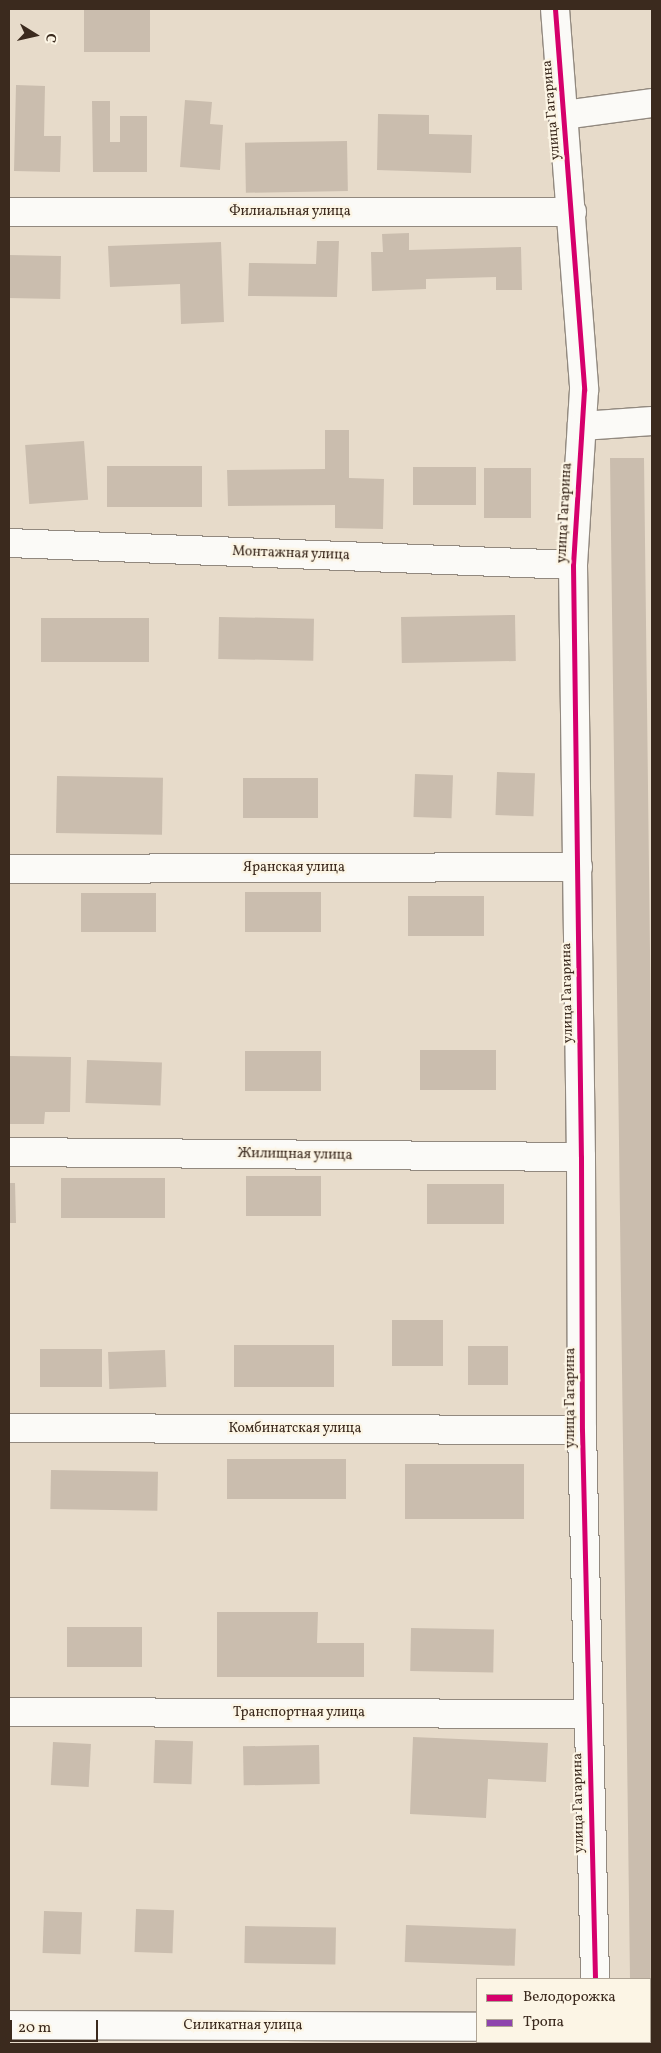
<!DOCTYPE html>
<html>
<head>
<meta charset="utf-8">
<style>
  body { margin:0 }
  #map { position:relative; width:661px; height:2053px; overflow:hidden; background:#e7dbca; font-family:Vollkorn,serif }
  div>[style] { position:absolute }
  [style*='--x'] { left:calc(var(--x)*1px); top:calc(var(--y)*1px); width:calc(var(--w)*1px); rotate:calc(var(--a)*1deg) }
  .building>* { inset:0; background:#cabdae; transform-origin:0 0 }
  .roads { filter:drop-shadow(1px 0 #92897f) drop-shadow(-1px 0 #92897f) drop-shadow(0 1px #92897f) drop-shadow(0 -1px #92897f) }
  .minor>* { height:28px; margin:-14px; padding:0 14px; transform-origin:14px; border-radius:14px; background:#fbfaf7 }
  .quiet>* { height:4px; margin-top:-2px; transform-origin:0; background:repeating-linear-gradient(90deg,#8e44ad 0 8px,transparent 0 12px) }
  .cycleway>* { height:5px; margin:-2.5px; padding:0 2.5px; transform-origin:2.5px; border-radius:2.5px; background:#d6006c }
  span { translate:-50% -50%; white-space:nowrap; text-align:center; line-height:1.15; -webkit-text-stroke:4.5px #fcf5e5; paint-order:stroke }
  .street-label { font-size:14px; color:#3b2a1e }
  .frame { position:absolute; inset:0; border:10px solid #3b2a1e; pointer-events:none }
  .legend { position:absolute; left:476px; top:1978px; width:175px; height:65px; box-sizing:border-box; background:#fcf5e5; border:1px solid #afa495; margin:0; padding:6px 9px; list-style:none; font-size:15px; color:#3b2a1e }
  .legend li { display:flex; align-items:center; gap:10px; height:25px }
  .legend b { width:25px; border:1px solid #afa495 }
  .north { position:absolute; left:10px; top:10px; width:50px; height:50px; -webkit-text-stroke:4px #fcf5e5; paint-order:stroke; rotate:100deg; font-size:14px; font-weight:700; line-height:20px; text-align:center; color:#3b2a1e }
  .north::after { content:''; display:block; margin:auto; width:18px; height:22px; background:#3b2a1e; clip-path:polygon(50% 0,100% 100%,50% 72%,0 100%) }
  .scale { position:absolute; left:10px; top:2020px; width:88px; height:22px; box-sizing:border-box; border:2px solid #3b2a1e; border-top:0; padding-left:6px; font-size:15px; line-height:18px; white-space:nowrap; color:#3b2a1e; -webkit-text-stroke:4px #fcf5e5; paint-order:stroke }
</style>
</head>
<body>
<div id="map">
  <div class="building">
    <div style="left:84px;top:9px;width:66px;height:43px"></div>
    <div style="clip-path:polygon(16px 85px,45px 86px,44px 136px,61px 136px,60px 172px,14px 171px)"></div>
    <div style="clip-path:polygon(185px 100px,212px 102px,210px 124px,223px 125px,220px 170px,180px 167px)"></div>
    <div style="clip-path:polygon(92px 101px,110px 101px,110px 142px,120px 142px,120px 116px,147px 116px,147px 172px,93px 172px)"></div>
    <div style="clip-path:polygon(378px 114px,429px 115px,429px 134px,472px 135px,471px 173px,377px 170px)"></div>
    <div style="left:347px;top:141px;width:50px;height:102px;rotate:89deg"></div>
    <div style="clip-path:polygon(409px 233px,409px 250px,521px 247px,522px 290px,496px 290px,496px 277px,426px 279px,426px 289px,372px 291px,371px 252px,383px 252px,382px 234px)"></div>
    <div style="clip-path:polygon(317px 241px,339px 241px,337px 297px,248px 296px,249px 263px,316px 264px)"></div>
    <div style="clip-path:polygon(221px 242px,224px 322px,181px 324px,180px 284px,110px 287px,108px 246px)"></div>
    <div style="left:9px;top:255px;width:52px;height:43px;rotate:1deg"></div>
    <div style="clip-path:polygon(325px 430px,349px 430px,349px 478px,384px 479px,383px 529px,335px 528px,335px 505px,228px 506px,227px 470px,325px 469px)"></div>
    <div style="left:84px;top:441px;width:59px;height:59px;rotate:86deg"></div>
    <div style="clip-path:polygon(610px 458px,644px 458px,652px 1116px,652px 1999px,650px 1979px,630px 1979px)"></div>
    <div style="left:107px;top:466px;width:95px;height:41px"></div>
    <div style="left:413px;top:467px;width:63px;height:38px"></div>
    <div style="left:484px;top:468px;width:47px;height:50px"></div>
    <div style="left:515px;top:615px;width:46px;height:114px;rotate:89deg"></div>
    <div style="left:219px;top:617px;width:95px;height:42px;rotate:1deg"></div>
    <div style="left:41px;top:618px;width:108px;height:44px"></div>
    <div style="left:497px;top:772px;width:38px;height:43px;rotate:2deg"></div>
    <div style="left:415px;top:774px;width:38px;height:43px;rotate:2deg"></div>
    <div style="left:57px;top:776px;width:106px;height:57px;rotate:1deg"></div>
    <div style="left:243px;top:778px;width:75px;height:40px"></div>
    <div style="left:321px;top:892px;width:40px;height:76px;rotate:90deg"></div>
    <div style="left:156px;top:893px;width:39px;height:75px;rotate:90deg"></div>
    <div style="left:484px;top:896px;width:40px;height:76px;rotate:90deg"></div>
    <div style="left:496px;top:1050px;width:40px;height:76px;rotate:90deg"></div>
    <div style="left:245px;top:1051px;width:76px;height:40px"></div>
    <div style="clip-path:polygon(9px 1056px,71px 1057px,70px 1112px,45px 1112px,44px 1124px,9px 1124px)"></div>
    <div style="left:87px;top:1060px;width:75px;height:43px;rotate:2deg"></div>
    <div style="left:246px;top:1176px;width:75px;height:40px"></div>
    <div style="left:165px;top:1178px;width:40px;height:104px;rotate:90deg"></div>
    <div style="clip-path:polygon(9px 1183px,15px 1183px,16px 1223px,9px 1223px)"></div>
    <div style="left:504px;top:1184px;width:40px;height:77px;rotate:90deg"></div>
    <div style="left:392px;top:1320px;width:51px;height:46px"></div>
    <div style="left:234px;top:1345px;width:100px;height:42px"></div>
    <div style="left:508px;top:1346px;width:39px;height:40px;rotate:90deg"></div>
    <div style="left:40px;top:1349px;width:62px;height:38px"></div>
    <div style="left:165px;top:1350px;width:37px;height:57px;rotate:88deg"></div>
    <div style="left:227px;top:1459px;width:119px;height:40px"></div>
    <div style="left:405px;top:1464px;width:119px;height:55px"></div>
    <div style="left:51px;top:1470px;width:107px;height:39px;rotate:1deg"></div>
    <div style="clip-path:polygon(217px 1612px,318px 1612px,317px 1643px,364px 1643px,364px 1677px,217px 1677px)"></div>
    <div style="left:67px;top:1627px;width:75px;height:40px"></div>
    <div style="left:411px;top:1628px;width:83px;height:43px;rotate:1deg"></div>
    <div style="clip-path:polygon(413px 1737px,548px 1743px,546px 1782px,488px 1779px,486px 1818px,410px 1814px)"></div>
    <div style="left:155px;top:1740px;width:38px;height:43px;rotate:2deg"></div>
    <div style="left:53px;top:1742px;width:38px;height:43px;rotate:3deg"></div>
    <div style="left:319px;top:1745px;width:39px;height:76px;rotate:89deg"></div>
    <div style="left:136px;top:1909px;width:38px;height:43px;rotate:2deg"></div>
    <div style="left:44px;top:1911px;width:38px;height:42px;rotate:2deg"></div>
    <div style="left:406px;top:1925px;width:110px;height:37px;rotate:2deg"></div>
    <div style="left:245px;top:1926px;width:91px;height:37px;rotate:1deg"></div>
  </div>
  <div class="roads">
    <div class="minor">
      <div style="--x:555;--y:9;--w:382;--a:85.6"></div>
      <div style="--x:584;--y:390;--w:175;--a:93.6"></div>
      <div style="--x:573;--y:565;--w:592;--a:89.23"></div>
      <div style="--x:581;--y:1157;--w:273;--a:89.8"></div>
      <div style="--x:582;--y:1430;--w:549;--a:88.64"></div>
      <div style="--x:564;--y:115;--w:89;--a:-7.8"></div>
      <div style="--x:9;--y:212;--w:563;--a:0"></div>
      <div style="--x:582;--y:426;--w:70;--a:-4.1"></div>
      <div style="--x:9;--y:543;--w:564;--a:2.23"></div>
      <div style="--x:9;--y:869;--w:569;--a:-0.2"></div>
      <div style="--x:9;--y:1152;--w:572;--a:0.5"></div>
      <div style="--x:9;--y:1428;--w:573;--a:0.2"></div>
      <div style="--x:9;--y:1712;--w:579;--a:0.2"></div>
      <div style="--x:9;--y:2025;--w:468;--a:0.2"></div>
    </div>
  </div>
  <div class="quiet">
    <div style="--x:578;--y:2044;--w:2;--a:-90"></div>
  </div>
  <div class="cycleway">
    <div style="--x:555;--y:9;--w:382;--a:85.6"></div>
    <div style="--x:584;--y:390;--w:175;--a:93.6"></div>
    <div style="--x:573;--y:565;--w:592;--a:89.23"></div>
    <div style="--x:581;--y:1157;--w:273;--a:89.8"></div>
    <div style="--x:582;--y:1430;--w:549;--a:88.64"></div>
  </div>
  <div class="street-label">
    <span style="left:552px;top:110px;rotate:-95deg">улица Гагарина</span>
    <span style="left:290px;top:212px">Филиальная улица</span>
    <span style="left:565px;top:513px;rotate:-87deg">улица Гагарина</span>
    <span style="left:291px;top:554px;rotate:2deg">Монтажная улица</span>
    <span style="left:294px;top:868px">Яранская улица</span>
    <span style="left:568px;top:993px;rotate:-91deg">улица Гагарина</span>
    <span style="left:295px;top:1155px;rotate:1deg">Жилищная улица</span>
    <span style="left:571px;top:1398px;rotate:-90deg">улица Гагарина</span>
    <span style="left:295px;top:1429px">Комбинатская улица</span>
    <span style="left:299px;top:1713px">Транспортная улица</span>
    <span style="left:579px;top:1803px;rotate:-91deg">улица Гагарина</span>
    <span style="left:243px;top:2026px">Силикатная улица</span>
  </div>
  <div class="frame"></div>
  <ul class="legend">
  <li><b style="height:6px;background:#d6006c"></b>Велодорожка</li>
  <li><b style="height:6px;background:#8e44ad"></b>Тропа</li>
  </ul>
  <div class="north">С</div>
  <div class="scale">20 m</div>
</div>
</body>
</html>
